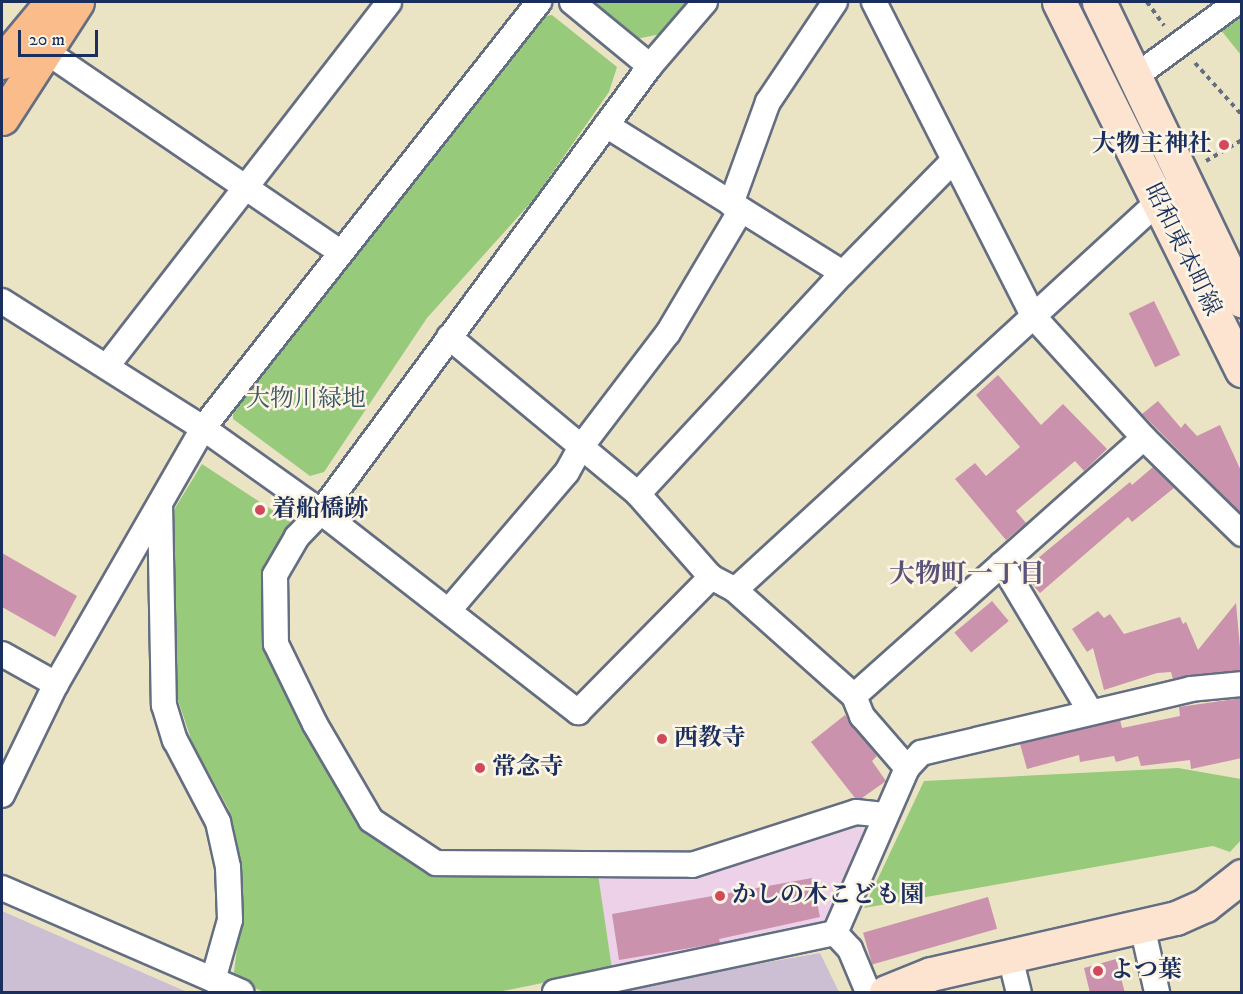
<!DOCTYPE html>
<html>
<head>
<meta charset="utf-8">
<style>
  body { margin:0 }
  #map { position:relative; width:1243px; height:994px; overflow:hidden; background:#ebe4c4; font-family:"IM FELL DW Pica","Noto Serif JP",serif }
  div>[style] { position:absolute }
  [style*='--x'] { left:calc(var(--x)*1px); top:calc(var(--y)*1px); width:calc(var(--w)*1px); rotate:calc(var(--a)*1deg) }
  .built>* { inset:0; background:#edd1e9 }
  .industrial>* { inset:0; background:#ccbfd4 }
  .green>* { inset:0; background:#97ca7b }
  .building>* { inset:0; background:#cb92ad; transform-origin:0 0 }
  .path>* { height:4px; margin-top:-2px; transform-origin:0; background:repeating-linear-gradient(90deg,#646e82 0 4.5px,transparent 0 9px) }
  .roads { filter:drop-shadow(2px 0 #646e82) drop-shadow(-2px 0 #646e82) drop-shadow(0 2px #646e82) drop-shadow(0 -2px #646e82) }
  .street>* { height:24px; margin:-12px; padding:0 12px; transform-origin:12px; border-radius:12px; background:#fff }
  .secondary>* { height:33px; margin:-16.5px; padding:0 16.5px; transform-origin:16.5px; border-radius:16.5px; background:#fde4d1 }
  .highway>* { height:33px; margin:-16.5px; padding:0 16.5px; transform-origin:16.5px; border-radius:16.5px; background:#fabc8b }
  .dots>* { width:16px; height:16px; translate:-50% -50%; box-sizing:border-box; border:3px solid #fcf5e5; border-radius:50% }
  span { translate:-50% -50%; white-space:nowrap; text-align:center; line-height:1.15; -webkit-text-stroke:5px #fcf5e5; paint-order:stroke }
  .poi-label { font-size:24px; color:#1b2f5e; font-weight:700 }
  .right { translate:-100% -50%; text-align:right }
  .left { translate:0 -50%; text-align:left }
  .street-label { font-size:24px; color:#1b2f5e }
  .park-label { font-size:24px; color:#3a5665 }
  .neighbourhood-label { font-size:26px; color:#59527a; font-weight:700 }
  .frame { position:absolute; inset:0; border:3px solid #1b2f5e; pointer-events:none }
  .scale { position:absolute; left:18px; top:30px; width:80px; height:27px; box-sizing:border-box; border:3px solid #1b2f5e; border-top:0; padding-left:8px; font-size:18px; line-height:21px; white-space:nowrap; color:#1b2f5e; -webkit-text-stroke:4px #fcf5e5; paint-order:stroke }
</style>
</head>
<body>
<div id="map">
  <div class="built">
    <div style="clip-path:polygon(854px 820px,867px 832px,830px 917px,815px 930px,612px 969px,598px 874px)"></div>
  </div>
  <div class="industrial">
    <div style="clip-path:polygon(2px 911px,187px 992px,2px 992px)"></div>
    <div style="clip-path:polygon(820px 953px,839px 992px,601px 992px)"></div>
  </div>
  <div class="green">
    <div style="clip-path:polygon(588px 2px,689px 2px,661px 34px,636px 39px)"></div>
    <div style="clip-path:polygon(1241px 12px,1241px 55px,1220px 29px)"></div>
    <div style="clip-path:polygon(552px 15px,617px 67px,609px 92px,534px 199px,427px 318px,324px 472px,310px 476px,233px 419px,233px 405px,536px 17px)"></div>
    <div style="clip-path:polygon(202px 464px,295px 525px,263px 570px,265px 648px,361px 830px,430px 874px,598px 874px,612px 969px,498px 992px,264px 992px,233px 979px,240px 926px,238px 865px,228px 808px,192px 742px,177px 697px,169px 518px)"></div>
    <div style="clip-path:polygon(1178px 768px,1241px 779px,1241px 840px,1230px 852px,1213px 846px,864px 908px,924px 781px)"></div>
  </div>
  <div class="building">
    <div style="left:1154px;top:301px;width:60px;height:28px;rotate:64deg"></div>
    <div style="clip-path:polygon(998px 375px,1041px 425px,1063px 404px,1107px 449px,1084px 471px,1075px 461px,1016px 511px,1026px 523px,1006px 540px,955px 479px,975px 463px,986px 476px,1020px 447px,976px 395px)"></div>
    <div style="clip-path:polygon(1158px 401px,1181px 428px,1185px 423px,1197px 436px,1220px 425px,1242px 473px,1242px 514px,1142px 414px)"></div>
    <div style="clip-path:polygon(1153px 467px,1174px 488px,1132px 522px,1128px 517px,1040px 593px,1026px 577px,1026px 568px,1130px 482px,1132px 485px)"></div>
    <div style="clip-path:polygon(2px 553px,77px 596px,55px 637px,2px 607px)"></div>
    <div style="left:992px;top:601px;width:26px;height:49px;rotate:50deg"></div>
    <div style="clip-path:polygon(1236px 603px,1242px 670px,1173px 679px,1171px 672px,1157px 673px,1104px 690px,1093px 648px,1087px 652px,1072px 629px,1098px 611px,1104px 618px,1110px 614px,1124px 634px,1180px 617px,1183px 624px,1186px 622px,1198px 650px)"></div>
    <div style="clip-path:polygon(1242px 698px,1242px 758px,1191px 769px,1190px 760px,1141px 766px,1138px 756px,1116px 762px,1114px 756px,1080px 762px,1079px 755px,1027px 769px,1020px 744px,1120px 720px,1122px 728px,1180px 716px,1179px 707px)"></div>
    <div style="clip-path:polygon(845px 715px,877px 756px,872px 761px,886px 781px,862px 798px,855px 798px,811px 742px)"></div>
    <div style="clip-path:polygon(812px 878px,820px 917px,719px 939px,720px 943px,619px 960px,612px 914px)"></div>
    <div style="left:988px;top:897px;width:33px;height:130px;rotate:74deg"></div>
    <div style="clip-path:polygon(1116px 959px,1125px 993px,1090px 993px,1084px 968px)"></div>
  </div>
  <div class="path">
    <div style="--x:1147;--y:2;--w:29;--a:54"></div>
    <div style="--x:1195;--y:63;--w:70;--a:47.9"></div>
    <div style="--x:1206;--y:161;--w:42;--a:-30.3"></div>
  </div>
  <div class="roads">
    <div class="street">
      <div style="--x:572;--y:2;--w:101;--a:39.4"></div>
      <div style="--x:705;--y:2;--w:84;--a:130.7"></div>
      <div style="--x:650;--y:66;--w:554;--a:126.42"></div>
      <div style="--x:321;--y:512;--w:35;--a:134"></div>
      <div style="--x:297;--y:537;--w:44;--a:120.1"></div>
      <div style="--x:275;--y:575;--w:69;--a:89.2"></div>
      <div style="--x:276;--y:644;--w:89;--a:64"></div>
      <div style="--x:315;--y:724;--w:111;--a:59.7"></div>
      <div style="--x:371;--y:820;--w:78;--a:33.5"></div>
      <div style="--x:436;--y:863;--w:256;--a:0.4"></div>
      <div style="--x:692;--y:865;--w:172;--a:-17.9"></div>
      <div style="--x:856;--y:812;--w:30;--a:6"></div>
      <div style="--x:874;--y:2;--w:352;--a:63.1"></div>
      <div style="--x:1033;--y:316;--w:165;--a:47.7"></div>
      <div style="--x:1144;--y:438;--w:137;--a:44.4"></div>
      <div style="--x:44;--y:50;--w:357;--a:34.3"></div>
      <div style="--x:1136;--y:76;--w:125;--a:-36.2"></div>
      <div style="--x:606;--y:125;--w:279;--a:32"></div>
      <div style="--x:731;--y:204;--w:109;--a:-70.1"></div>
      <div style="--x:768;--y:102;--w:120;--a:-56.2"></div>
      <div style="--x:2;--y:301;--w:238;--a:32.3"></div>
      <div style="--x:203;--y:428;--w:145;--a:35.4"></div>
      <div style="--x:321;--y:512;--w:326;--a:37.9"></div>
      <div style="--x:578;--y:712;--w:190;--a:-45.4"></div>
      <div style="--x:449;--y:337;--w:246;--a:39.7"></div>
      <div style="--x:638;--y:494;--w:111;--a:48.7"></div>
      <div style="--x:711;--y:577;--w:27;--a:28"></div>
      <div style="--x:735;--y:590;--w:159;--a:41.7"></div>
      <div style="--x:854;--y:696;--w:22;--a:68"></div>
      <div style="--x:862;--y:716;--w:69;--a:49.1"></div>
      <div style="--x:107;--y:366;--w:460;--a:-52.2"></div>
      <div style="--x:638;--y:494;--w:301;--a:-47.2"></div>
      <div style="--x:843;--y:273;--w:157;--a:-45.5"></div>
      <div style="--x:160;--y:504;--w:201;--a:88.9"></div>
      <div style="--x:164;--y:705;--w:37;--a:73"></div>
      <div style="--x:175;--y:740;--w:93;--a:62.3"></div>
      <div style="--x:218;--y:822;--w:46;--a:77.5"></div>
      <div style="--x:228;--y:867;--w:53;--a:87.8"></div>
      <div style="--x:230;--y:920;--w:62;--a:105.8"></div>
      <div style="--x:1002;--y:564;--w:171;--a:59.1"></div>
      <div style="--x:735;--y:590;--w:590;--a:-42.53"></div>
      <div style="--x:450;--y:609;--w:180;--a:-49.5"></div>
      <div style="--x:567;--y:472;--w:29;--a:-61"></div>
      <div style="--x:581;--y:447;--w:143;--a:-52.7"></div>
      <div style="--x:668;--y:333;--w:143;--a:-59.3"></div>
      <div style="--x:2;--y:654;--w:62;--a:29.1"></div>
      <div style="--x:854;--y:696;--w:388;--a:-41.7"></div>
      <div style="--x:2;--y:795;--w:123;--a:-64.1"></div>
      <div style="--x:56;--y:684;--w:295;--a:-60.1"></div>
      <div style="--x:203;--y:428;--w:543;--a:-51.74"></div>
      <div style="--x:2;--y:888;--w:261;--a:23.5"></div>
      <div style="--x:1142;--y:926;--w:68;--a:77.2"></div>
      <div style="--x:835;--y:933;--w:180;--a:-66.4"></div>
      <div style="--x:907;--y:768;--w:21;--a:-47"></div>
      <div style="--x:921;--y:753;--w:277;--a:-13.3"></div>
      <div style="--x:1191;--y:689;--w:51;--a:-5.6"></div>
      <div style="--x:1010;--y:957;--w:36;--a:76"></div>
      <div style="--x:555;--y:992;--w:286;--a:-11.9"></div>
      <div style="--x:835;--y:933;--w:22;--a:47"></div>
      <div style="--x:850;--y:949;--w:47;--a:67.3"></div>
    </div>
    <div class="secondary">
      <div style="--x:1059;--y:2;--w:411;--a:63.6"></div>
      <div style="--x:1099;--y:2;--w:331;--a:64.4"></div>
      <div style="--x:886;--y:992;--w:48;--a:-21.8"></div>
      <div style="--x:931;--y:974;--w:251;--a:-12.9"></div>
      <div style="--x:1176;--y:918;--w:32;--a:-24"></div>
      <div style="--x:1205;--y:905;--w:47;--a:-38.1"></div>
    </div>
    <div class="highway">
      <div style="--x:2;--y:62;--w:78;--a:-50.2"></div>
      <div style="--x:2;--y:118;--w:138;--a:-57.1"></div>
    </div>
  </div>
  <div class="dots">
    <div style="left:1224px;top:145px;background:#d1495b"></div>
    <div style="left:260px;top:510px;background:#d1495b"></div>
    <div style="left:662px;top:739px;background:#d1495b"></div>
    <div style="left:480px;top:768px;background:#d1495b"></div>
    <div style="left:720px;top:896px;background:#d1495b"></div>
    <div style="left:1098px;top:971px;background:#d1495b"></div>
  </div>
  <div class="poi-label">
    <span class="right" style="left:1212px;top:145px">大物主神社</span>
    <span class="left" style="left:272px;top:510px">着船橋跡</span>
    <span class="left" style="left:674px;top:739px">西教寺</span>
    <span class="left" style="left:492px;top:768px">常念寺</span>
    <span class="left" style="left:732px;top:896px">かしの木こども園</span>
    <span class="left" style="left:1110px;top:971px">よつ葉</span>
  </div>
  <div class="street-label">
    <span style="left:1182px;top:250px;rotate:64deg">昭和東本町線</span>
  </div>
  <div class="park-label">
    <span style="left:306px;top:400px">大物川緑地</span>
  </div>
  <div class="neighbourhood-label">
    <span style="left:967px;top:575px">大物町一丁目</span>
  </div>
  <div class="frame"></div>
  <div class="scale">20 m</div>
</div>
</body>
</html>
